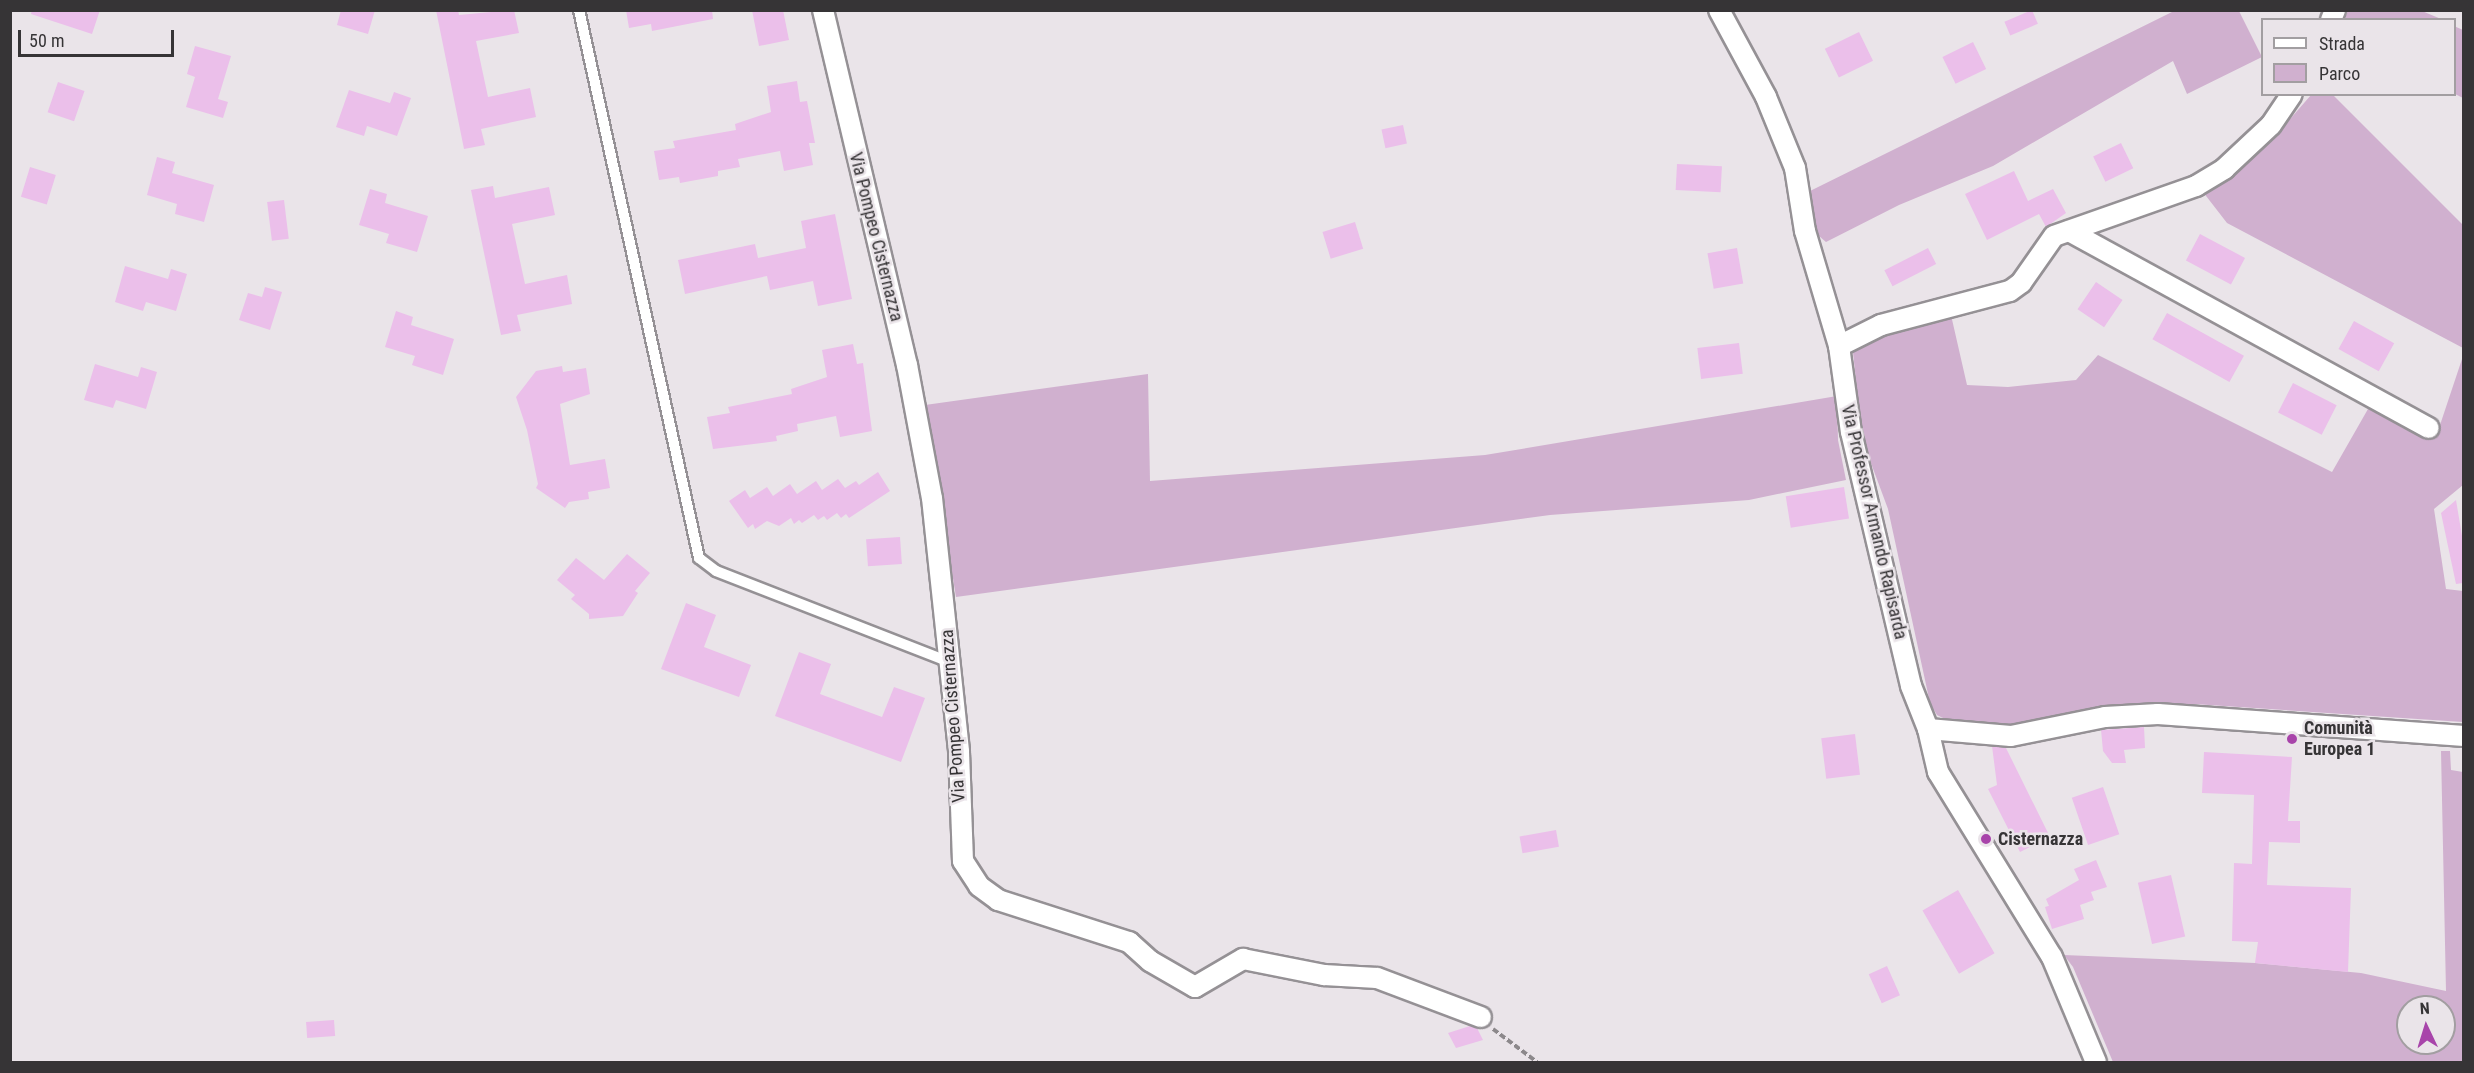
<!DOCTYPE html>
<html>
<head>
<meta charset="utf-8">
<style>
  body { margin:0 }
  #map { position:relative; width:2474px; height:1073px; overflow:hidden; background:#eae4e9; font-family:"Roboto Condensed",sans-serif }
  div>[style] { position:absolute }
  [style*='--x'] { left:calc(var(--x)*1px); top:calc(var(--y)*1px); width:calc(var(--w)*1px); rotate:calc(var(--a)*1deg) }
  .green>* { inset:0; background:#d0b0cf }
  .building>* { inset:0; background:#ebbfea; transform-origin:0 0 }
  .path>* { height:4px; margin-top:-2px; transform-origin:0; background:repeating-linear-gradient(90deg,#8c888b 0 6px,transparent 0 9px) }
  .roads { filter:drop-shadow(2px 0 #959195) drop-shadow(-2px 0 #959195) drop-shadow(0 2px #959195) drop-shadow(0 -2px #959195) }
  .service>* { height:10px; margin:-5px; padding:0 5px; transform-origin:5px; border-radius:5px; background:#fff }
  .minor>* { height:20px; margin:-10px; padding:0 10px; transform-origin:10px; border-radius:10px; background:#fff }
  .dots>* { width:16px; height:16px; translate:-50% -50%; box-sizing:border-box; border:3px solid #eae4e9; border-radius:50% }
  span { translate:-50% -50%; white-space:nowrap; text-align:center; line-height:1.15; -webkit-text-stroke:5px #eae4e9; paint-order:stroke }
  .street-label { font-size:18px; color:#363436 }
  .poi-label { font-size:18px; color:#363436; font-weight:700 }
  .left { translate:0 -50%; text-align:left }
  .frame { position:absolute; inset:0; border:12px solid #363436; pointer-events:none }
  .legend { position:absolute; left:2261px; top:18px; width:195px; height:78px; box-sizing:border-box; background:#eae4e9; border:2px solid #a29ea1; margin:0; padding:8px 10px; list-style:none; font-size:18px; color:#363436 }
  .legend li { display:flex; align-items:center; gap:12px; height:30px }
  .legend b { width:30px; border:2px solid #a29ea1 }
  .north { position:absolute; left:2396px; top:995px; width:60px; height:60px; box-sizing:border-box; background:#eae4e9; border:2px solid #a29ea1; border-radius:50%; rotate:356deg; font-size:16px; font-weight:700; line-height:24px; text-align:center; color:#363436 }
  .north::after { content:''; display:block; margin:auto; width:21px; height:27px; background:#a844aa; clip-path:polygon(50% 0,100% 100%,50% 72%,0 100%) }
  .scale { position:absolute; left:18px; top:30px; width:156px; height:27px; box-sizing:border-box; border:3px solid #363436; border-top:0; padding-left:8px; font-size:18px; line-height:21px; white-space:nowrap; color:#363436; -webkit-text-stroke:4px #eae4e9; paint-order:stroke }
</style>
</head>
<body>
<div id="map">
  <div class="green">
    <div style="clip-path:polygon(2348px 10px,2422px 11px,2441px 19px,2345px 19px)"></div>
    <div style="clip-path:polygon(2174px 11px,2239px 11px,2262px 57px,2187px 94px,2173px 61px,1993px 166px,1899px 205px,1826px 242px,1812px 230px,1808px 209px,1810px 191px)"></div>
    <div style="clip-path:polygon(2454px 26px,2463px 30px,2463px 98px,2455px 94px)"></div>
    <div style="clip-path:polygon(2311px 95px,2333px 95px,2463px 225px,2463px 348px,2227px 223px,2203px 192px,2285px 125px)"></div>
    <div style="clip-path:polygon(1951px 315px,1967px 385px,2008px 387px,2076px 380px,2098px 355px,2332px 472px,2372px 402px,2436px 437px,2463px 356px,2463px 485px,2434px 509px,2446px 589px,2463px 591px,2463px 722px,2194px 704px,2076px 711px,2003px 726px,1947px 720px,1937px 715px,1930px 703px,1888px 509px,1862px 439px,1853px 352px,1893px 331px)"></div>
    <div style="clip-path:polygon(1148px 374px,1150px 481px,1485px 455px,1837px 396px,1838px 440px,1846px 480px,1749px 500px,1550px 515px,956px 597px,925px 405px)"></div>
    <div style="clip-path:polygon(evenodd,2441px 751px,2450px 751px,2451px 770px,2463px 772px,2463px 1062px,2113px 1062px,2073px 967px,2064px 955px,2255px 963px,2361px 973px,2446px 991px,2441px 751px,2408px 1007px,2444px 1007px,2444px 1043px,2408px 1043px,2408px 1007px)"></div>
  </div>
  <div class="building">
    <div style="clip-path:polygon(32px 10px,100px 10px,92px 34px,31px 14px)"></div>
    <div style="clip-path:polygon(341px 10px,375px 10px,368px 34px,337px 25px)"></div>
    <div style="clip-path:polygon(436px 10px,458px 10px,459px 15px,514px 10px,519px 33px,476px 41px,488px 97px,530px 88px,536px 117px,481px 129px,485px 145px,464px 149px)"></div>
    <div style="clip-path:polygon(626px 10px,712px 10px,713px 19px,652px 31px,651px 24px,629px 28px)"></div>
    <div style="clip-path:polygon(752px 10px,783px 10px,789px 40px,759px 46px)"></div>
    <div style="left:2032px;top:10px;width:15px;height:30px;rotate:67deg"></div>
    <div style="left:1859px;top:32px;width:32px;height:38px;rotate:64deg"></div>
    <div style="left:1973px;top:42px;width:30px;height:34px;rotate:64deg"></div>
    <div style="clip-path:polygon(195px 46px,231px 56px,218px 99px,228px 102px,223px 118px,186px 107px,195px 77px,187px 74px)"></div>
    <div style="clip-path:polygon(797px 81px,800px 102px,807px 101px,815px 143px,809px 143px,813px 165px,784px 171px,780px 151px,738px 159px,740px 167px,718px 171px,718px 176px,680px 183px,679px 177px,659px 180px,654px 151px,675px 148px,673px 141px,736px 130px,735px 124px,771px 112px,767px 86px)"></div>
    <div style="left:58px;top:82px;width:28px;height:32px;rotate:19deg"></div>
    <div style="clip-path:polygon(349px 90px,390px 103px,394px 92px,411px 98px,397px 136px,367px 126px,364px 136px,336px 127px)"></div>
    <div style="left:1403px;top:125px;width:19px;height:22px;rotate:78deg"></div>
    <div style="left:2121px;top:143px;width:28px;height:31px;rotate:64deg"></div>
    <div style="clip-path:polygon(157px 157px,175px 162px,172px 173px,214px 185px,204px 222px,175px 214px,177px 204px,147px 195px)"></div>
    <div style="left:1677px;top:164px;width:45px;height:26px;rotate:3deg"></div>
    <div style="left:30px;top:167px;width:27px;height:31px;rotate:17deg"></div>
    <div style="clip-path:polygon(2014px 171px,2028px 201px,2053px 189px,2066px 213px,2046px 227px,2039px 214px,1987px 240px,1965px 194px)"></div>
    <div style="clip-path:polygon(493px 186px,495px 198px,549px 187px,555px 215px,512px 224px,525px 284px,567px 275px,572px 304px,517px 315px,521px 331px,501px 335px,471px 190px)"></div>
    <div style="clip-path:polygon(370px 189px,387px 194px,385px 203px,428px 216px,417px 252px,386px 243px,389px 234px,359px 225px)"></div>
    <div style="left:284px;top:200px;width:39px;height:17px;rotate:83deg"></div>
    <div style="clip-path:polygon(835px 214px,852px 299px,818px 306px,813px 281px,770px 290px,767px 276px,685px 294px,678px 260px,755px 244px,758px 258px,806px 248px,801px 221px)"></div>
    <div style="left:1355px;top:222px;width:28px;height:34px;rotate:73deg"></div>
    <div style="left:2200px;top:234px;width:51px;height:30px;rotate:28deg"></div>
    <div style="left:1737px;top:248px;width:36px;height:30px;rotate:80deg"></div>
    <div style="left:1928px;top:248px;width:18px;height:49px;rotate:63deg"></div>
    <div style="clip-path:polygon(125px 266px,168px 279px,171px 269px,187px 274px,176px 311px,146px 302px,143px 311px,115px 302px)"></div>
    <div style="left:2096px;top:282px;width:32px;height:33px;rotate:34deg"></div>
    <div style="clip-path:polygon(265px 287px,282px 292px,270px 330px,239px 320px,248px 293px,262px 297px)"></div>
    <div style="clip-path:polygon(396px 311px,413px 317px,411px 325px,454px 339px,443px 375px,412px 365px,415px 356px,385px 347px)"></div>
    <div style="left:2167px;top:313px;width:88px;height:30px;rotate:29deg"></div>
    <div style="left:2354px;top:321px;width:46px;height:32px;rotate:29deg"></div>
    <div style="left:1739px;top:343px;width:31px;height:42px;rotate:83deg"></div>
    <div style="clip-path:polygon(853px 344px,857px 364px,863px 363px,872px 431px,840px 437px,836px 416px,797px 424px,798px 431px,776px 436px,777px 441px,713px 449px,707px 417px,730px 413px,728px 407px,792px 394px,791px 389px,827px 377px,822px 350px)"></div>
    <div style="clip-path:polygon(95px 364px,138px 377px,141px 367px,157px 372px,146px 409px,116px 400px,113px 408px,84px 400px)"></div>
    <div style="clip-path:polygon(562px 366px,563px 372px,586px 368px,590px 394px,560px 404px,570px 465px,605px 459px,610px 488px,588px 492px,589px 499px,569px 502px,565px 508px,536px 488px,538px 484px,527px 430px,516px 397px,536px 371px)"></div>
    <div style="left:2293px;top:383px;width:49px;height:33px;rotate:27deg"></div>
    <div style="clip-path:polygon(878px 472px,890px 491px,849px 518px,846px 514px,841px 518px,837px 513px,827px 520px,824px 516px,818px 520px,814px 515px,802px 523px,799px 520px,794px 524px,791px 518px,779px 526px,767px 521px,755px 529px,753px 524px,748px 528px,729px 501px,745px 490px,750px 498px,767px 487px,773px 496px,790px 484px,797px 494px,816px 481px,822px 490px,838px 479px,845px 488px,856px 481px,859px 485px)"></div>
    <div style="left:1844px;top:487px;width:32px;height:59px;rotate:81deg"></div>
    <div style="clip-path:polygon(2456px 500px,2463px 542px,2463px 583px,2456px 584px,2441px 513px)"></div>
    <div style="left:900px;top:537px;width:27px;height:34px;rotate:86deg"></div>
    <div style="clip-path:polygon(627px 554px,650px 573px,635px 591px,638px 593px,623px 616px,589px 619px,589px 614px,571px 599px,575px 595px,557px 580px,576px 558px,604px 580px)"></div>
    <div style="clip-path:polygon(686px 603px,716px 615px,704px 647px,751px 665px,739px 697px,661px 669px)"></div>
    <div style="clip-path:polygon(799px 652px,831px 664px,820px 694px,882px 717px,894px 687px,925px 698px,901px 762px,775px 716px)"></div>
    <div style="clip-path:polygon(2144px 727px,2145px 748px,2124px 750px,2126px 763px,2112px 763px,2103px 751px,2101px 730px)"></div>
    <div style="left:1855px;top:734px;width:41px;height:34px;rotate:83deg"></div>
    <div style="clip-path:polygon(1992px 746px,2006px 748px,2050px 837px,2020px 852px,1988px 789px,1997px 785px)"></div>
    <div style="clip-path:polygon(2204px 752px,2292px 757px,2288px 821px,2300px 821px,2300px 843px,2269px 842px,2267px 885px,2351px 888px,2348px 972px,2255px 963px,2258px 942px,2232px 941px,2234px 863px,2252px 864px,2254px 795px,2202px 793px)"></div>
    <div style="left:2103px;top:787px;width:50px;height:33px;rotate:71deg"></div>
    <div style="left:1556px;top:830px;width:17px;height:37px;rotate:80deg"></div>
    <div style="clip-path:polygon(2096px 860px,2107px 887px,2091px 892px,2094px 900px,2080px 905px,2084px 919px,2052px 929px,2045px 907px,2068px 900px,2049px 906px,2046px 899px,2079px 880px,2074px 869px)"></div>
    <div style="left:2171px;top:875px;width:63px;height:34px;rotate:77deg"></div>
    <div style="left:1958px;top:890px;width:73px;height:41px;rotate:60deg"></div>
    <div style="left:1887px;top:966px;width:32px;height:20px;rotate:66deg"></div>
    <div style="left:334px;top:1020px;width:16px;height:28px;rotate:86deg"></div>
    <div style="clip-path:polygon(1470px 1026px,1477px 1028px,1483px 1040px,1456px 1048px,1448px 1033px)"></div>
  </div>
  <div class="path">
    <div style="--x:1493;--y:1029;--w:55;--a:36.9"></div>
  </div>
  <div class="roads">
    <div class="service">
      <div style="--x:579;--y:10;--w:561;--a:77.65"></div>
      <div style="--x:699;--y:558;--w:21;--a:37"></div>
      <div style="--x:716;--y:571;--w:251;--a:21.3"></div>
    </div>
    <div class="minor">
      <div style="--x:823;--y:10;--w:365;--a:76.7"></div>
      <div style="--x:907;--y:365;--w:135;--a:79.4"></div>
      <div style="--x:932;--y:498;--w:255;--a:83.9"></div>
      <div style="--x:959;--y:752;--w:109;--a:87.9"></div>
      <div style="--x:963;--y:861;--w:30;--a:57"></div>
      <div style="--x:979;--y:886;--w:24;--a:36"></div>
      <div style="--x:998;--y:900;--w:138;--a:17.8"></div>
      <div style="--x:1129;--y:942;--w:28;--a:42"></div>
      <div style="--x:1150;--y:961;--w:52;--a:30"></div>
      <div style="--x:1195;--y:987;--w:56;--a:-30.3"></div>
      <div style="--x:1243;--y:959;--w:83;--a:11.2"></div>
      <div style="--x:1324;--y:975;--w:53;--a:3.2"></div>
      <div style="--x:1377;--y:978;--w:111;--a:20.6"></div>
      <div style="--x:1719;--y:10;--w:99;--a:61.6"></div>
      <div style="--x:1766;--y:97;--w:77;--a:67.8"></div>
      <div style="--x:1795;--y:168;--w:64;--a:81"></div>
      <div style="--x:1805;--y:231;--w:120;--a:73.5"></div>
      <div style="--x:1839;--y:346;--w:87;--a:82.1"></div>
      <div style="--x:1851;--y:432;--w:261;--a:76.7"></div>
      <div style="--x:1911;--y:686;--w:46;--a:68.4"></div>
      <div style="--x:1928;--y:729;--w:44;--a:76.9"></div>
      <div style="--x:1938;--y:772;--w:217;--a:58.4"></div>
      <div style="--x:2052;--y:957;--w:114;--a:67.3"></div>
      <div style="--x:2331;--y:20;--w:11;--a:-68"></div>
      <div style="--x:2069;--y:231;--w:410;--a:28.7"></div>
      <div style="--x:1839;--y:346;--w:47;--a:-26.6"></div>
      <div style="--x:1881;--y:325;--w:133;--a:-14.8"></div>
      <div style="--x:2010;--y:291;--w:14;--a:-36"></div>
      <div style="--x:2021;--y:283;--w:57;--a:-54.9"></div>
      <div style="--x:2054;--y:236;--w:151;--a:-19.4"></div>
      <div style="--x:2196;--y:186;--w:33;--a:-31"></div>
      <div style="--x:2224;--y:169;--w:64;--a:-43.1"></div>
      <div style="--x:2271;--y:125;--w:37;--a:-56"></div>
      <div style="--x:1928;--y:729;--w:83;--a:4.8"></div>
      <div style="--x:2011;--y:736;--w:96;--a:-11.4"></div>
      <div style="--x:2105;--y:717;--w:53;--a:-3.2"></div>
      <div style="--x:2158;--y:714;--w:307;--a:4.1"></div>
    </div>
  </div>
  <div class="dots">
    <div style="left:2292px;top:739px;background:#a844aa"></div>
    <div style="left:1986px;top:839px;background:#a844aa"></div>
  </div>
  <div class="street-label">
    <span style="left:876px;top:237px;rotate:76deg">Via Pompeo Cisternazza</span>
    <span style="left:1874px;top:522px;rotate:77deg">Via Professor Armando Rapisarda</span>
    <span style="left:953px;top:716px;rotate:-94deg">Via Pompeo Cisternazza</span>
  </div>
  <div class="poi-label">
    <span class="left" style="left:2304px;top:739px">Comunità<br>Europea 1</span>
    <span class="left" style="left:1998px;top:839px">Cisternazza</span>
  </div>
  <div class="frame"></div>
  <ul class="legend">
  <li><b style="height:8px;background:#fff"></b>Strada</li>
  <li><b style="height:16px;background:#d0b0cf"></b>Parco</li>
  </ul>
  <div class="north">N</div>
  <div class="scale">50 m</div>
</div>
</body>
</html>
